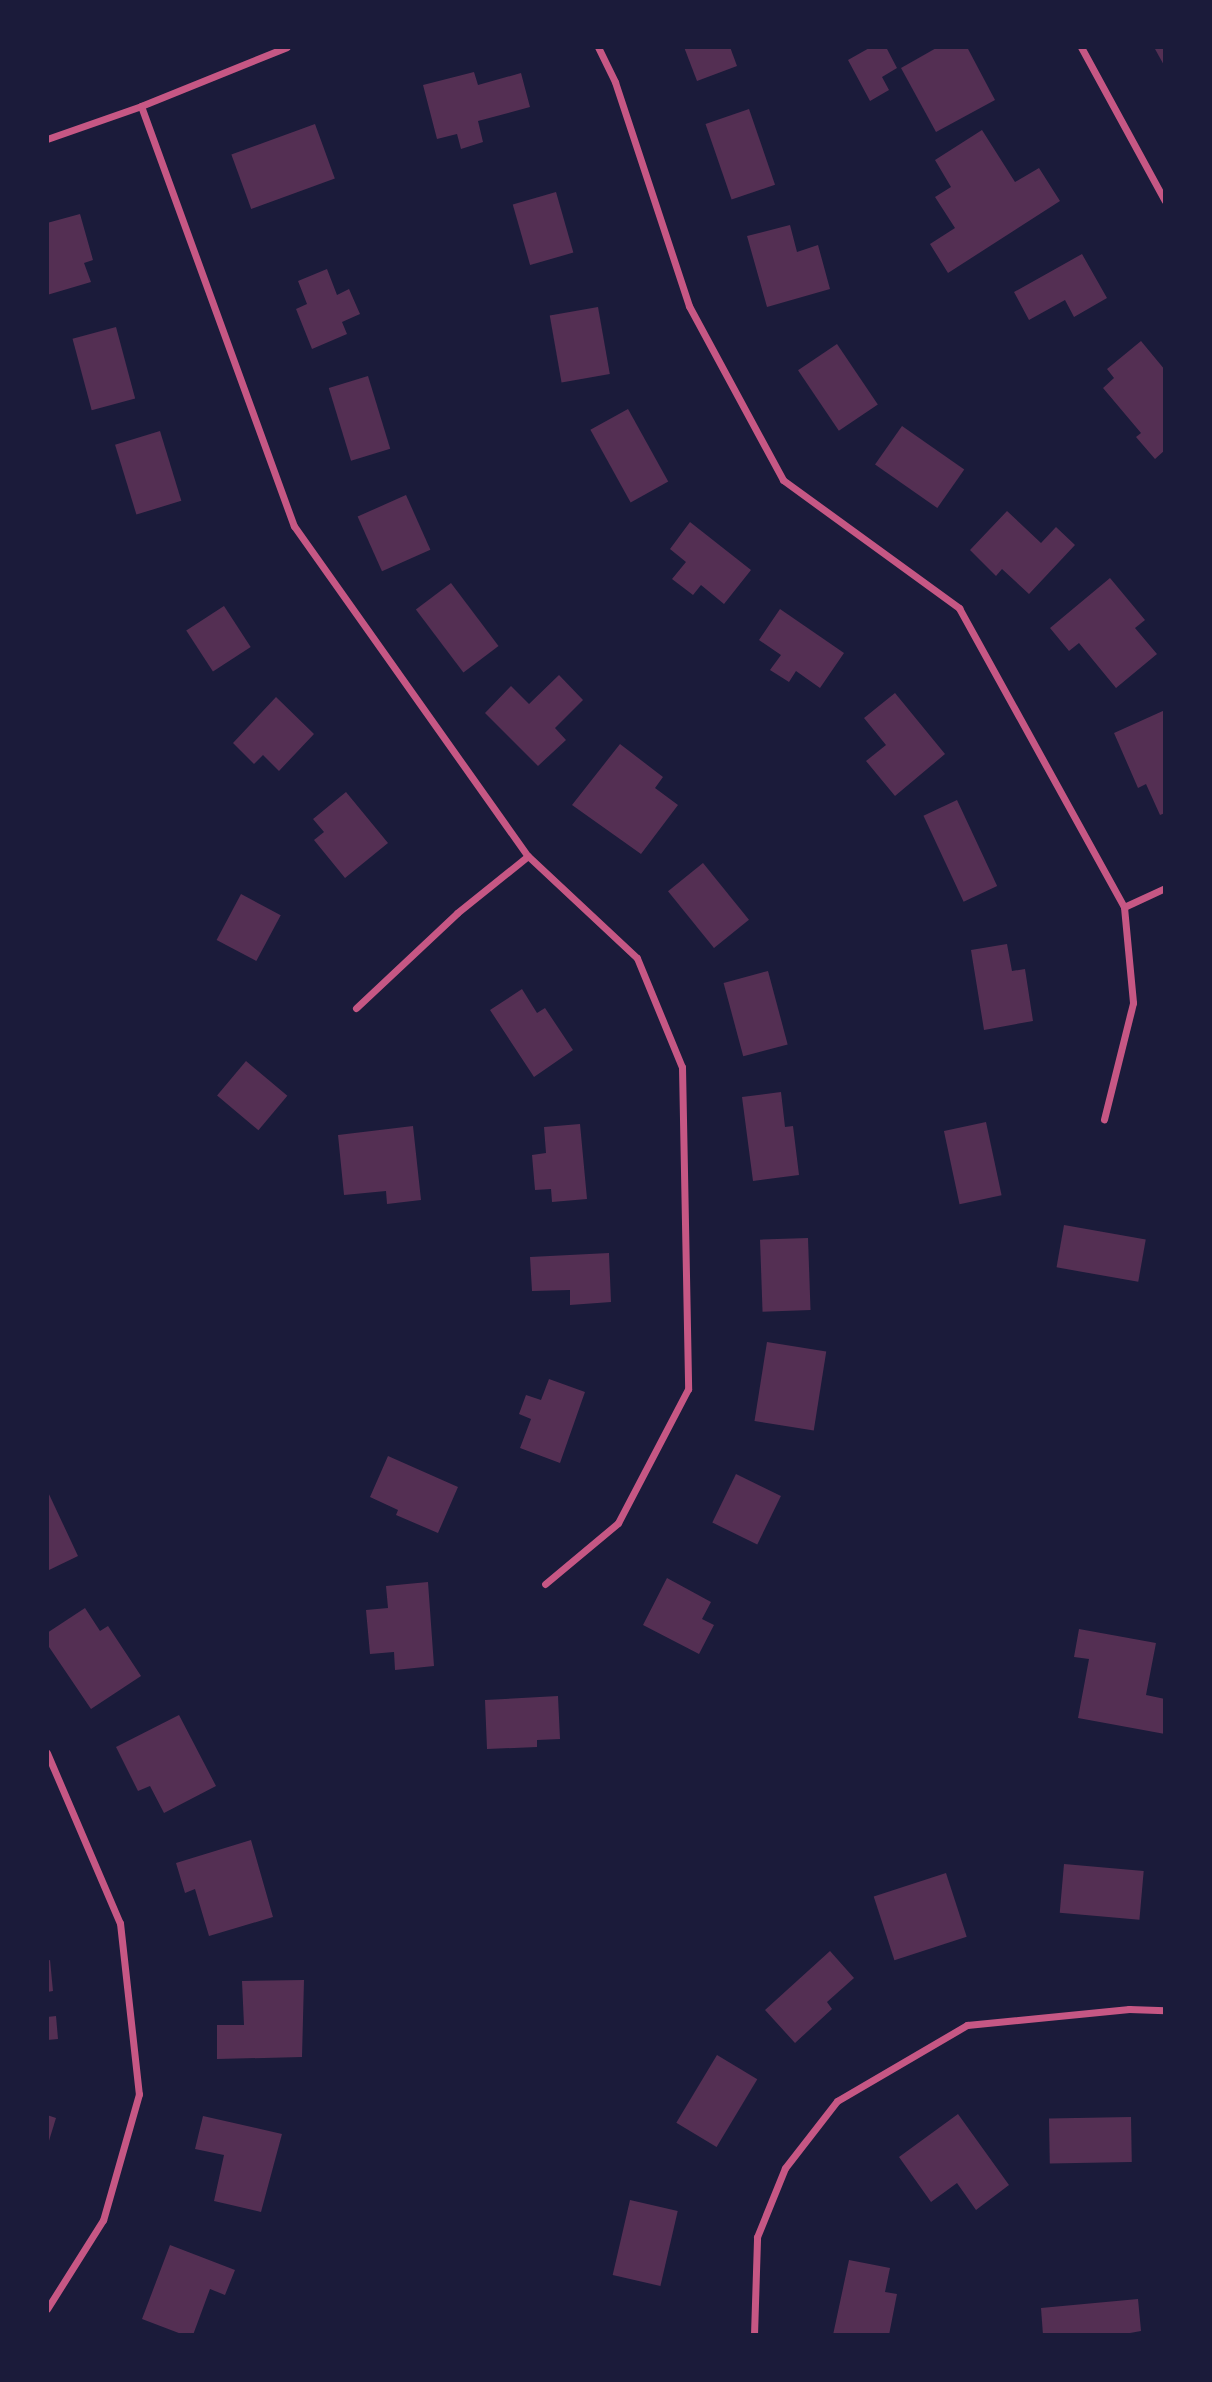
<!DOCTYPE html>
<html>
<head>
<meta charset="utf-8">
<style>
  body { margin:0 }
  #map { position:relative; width:1212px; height:2382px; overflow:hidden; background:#1b1b3a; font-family:Arial,sans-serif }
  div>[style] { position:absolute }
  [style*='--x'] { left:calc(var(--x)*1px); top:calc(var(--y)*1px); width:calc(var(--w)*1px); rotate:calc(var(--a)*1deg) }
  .building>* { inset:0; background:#542f53; transform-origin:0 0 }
  .minor>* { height:7px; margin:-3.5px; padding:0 3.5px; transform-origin:3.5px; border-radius:3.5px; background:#c65784 }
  span { translate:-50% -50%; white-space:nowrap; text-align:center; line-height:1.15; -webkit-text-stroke:5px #1b1b3a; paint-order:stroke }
  .frame { position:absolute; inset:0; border:49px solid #1b1b3a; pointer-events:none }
</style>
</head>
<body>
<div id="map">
  <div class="building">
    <div style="clip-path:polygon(684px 47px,730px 47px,737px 66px,697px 81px)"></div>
    <div style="clip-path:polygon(871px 47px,886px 47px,897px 68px,882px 77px,889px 90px,870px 101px,848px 60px)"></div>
    <div style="clip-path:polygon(938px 47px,967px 47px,995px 100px,936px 132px,901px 68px)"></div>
    <div style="clip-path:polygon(1158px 47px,1165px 47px,1165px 67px,1155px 49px)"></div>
    <div style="clip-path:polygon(474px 72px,478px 85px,521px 73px,530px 107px,478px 121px,483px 142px,461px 149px,457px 134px,437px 139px,423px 85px)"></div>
    <div style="left:749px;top:109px;width:80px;height:46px;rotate:71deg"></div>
    <div style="left:315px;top:124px;width:58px;height:89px;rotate:70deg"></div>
    <div style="clip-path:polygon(982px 130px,1015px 182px,1039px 168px,1060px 201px,948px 273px,930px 244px,955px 228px,935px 197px,951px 187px,935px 160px)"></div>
    <div style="left:556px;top:192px;width:63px;height:45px;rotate:74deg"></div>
    <div style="clip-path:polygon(80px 214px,93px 260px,84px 263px,91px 282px,47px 295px,47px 223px)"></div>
    <div style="clip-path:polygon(790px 225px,797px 252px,818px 245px,830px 289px,767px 307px,747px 236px)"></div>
    <div style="clip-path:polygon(1082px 254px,1107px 298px,1074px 317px,1065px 300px,1029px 320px,1014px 292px)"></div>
    <div style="clip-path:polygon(327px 269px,337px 295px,349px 289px,360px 314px,342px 322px,347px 334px,312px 349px,296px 309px,307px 304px,298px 281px)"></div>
    <div style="left:598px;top:307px;width:68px;height:49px;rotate:80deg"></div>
    <div style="left:116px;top:327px;width:74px;height:45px;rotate:75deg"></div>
    <div style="clip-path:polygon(1141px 341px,1165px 370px,1165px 450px,1155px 459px,1136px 437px,1141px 433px,1103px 388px,1114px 378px,1107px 369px)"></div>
    <div style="left:837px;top:344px;width:73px;height:47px;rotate:56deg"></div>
    <div style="left:368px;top:376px;width:76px;height:41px;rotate:73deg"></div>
    <div style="left:628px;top:409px;width:83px;height:43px;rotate:61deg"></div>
    <div style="left:902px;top:426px;width:76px;height:47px;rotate:35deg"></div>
    <div style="left:160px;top:431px;width:73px;height:47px;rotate:73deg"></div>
    <div style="left:406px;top:495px;width:60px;height:53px;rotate:66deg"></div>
    <div style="clip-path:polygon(1007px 511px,1041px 543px,1056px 527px,1075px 545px,1029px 594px,1002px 569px,996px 576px,970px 550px)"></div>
    <div style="clip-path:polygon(690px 522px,751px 570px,724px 604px,701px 585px,693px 595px,672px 579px,686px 562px,670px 549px)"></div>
    <div style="clip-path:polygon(1110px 578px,1145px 620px,1135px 628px,1157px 654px,1116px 688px,1079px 643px,1069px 651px,1050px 628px)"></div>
    <div style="left:451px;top:583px;width:79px;height:44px;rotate:53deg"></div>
    <div style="left:224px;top:606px;width:49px;height:45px;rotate:57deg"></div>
    <div style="clip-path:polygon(780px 609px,844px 653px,820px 688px,796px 671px,789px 682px,770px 670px,781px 655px,759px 640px)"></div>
    <div style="clip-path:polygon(559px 675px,583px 700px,555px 728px,566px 740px,538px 766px,485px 713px,511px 686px,529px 704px)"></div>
    <div style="clip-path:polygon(895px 693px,945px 754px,895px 796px,866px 761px,886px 745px,864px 718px)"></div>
    <div style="clip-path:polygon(276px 697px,314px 734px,279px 771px,263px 755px,254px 764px,233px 743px)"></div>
    <div style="clip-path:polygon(1165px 710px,1165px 813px,1160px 815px,1146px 784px,1138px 788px,1114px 733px)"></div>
    <div style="clip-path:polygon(620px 744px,663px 777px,655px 788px,678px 805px,641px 854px,572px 805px)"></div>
    <div style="clip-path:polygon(346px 792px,388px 843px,345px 878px,314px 840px,324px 832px,313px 819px)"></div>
    <div style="left:957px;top:800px;width:95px;height:37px;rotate:65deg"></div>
    <div style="left:703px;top:863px;width:73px;height:45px;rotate:51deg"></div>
    <div style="left:241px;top:894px;width:45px;height:52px;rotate:28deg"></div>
    <div style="clip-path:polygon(1007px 944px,1012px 971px,1025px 969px,1033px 1021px,984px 1030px,971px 950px)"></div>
    <div style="left:768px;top:971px;width:76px;height:46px;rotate:75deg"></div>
    <div style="clip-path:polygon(522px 989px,537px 1013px,545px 1008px,573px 1050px,534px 1077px,490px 1010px)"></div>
    <div style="left:246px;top:1061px;width:54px;height:45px;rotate:40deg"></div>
    <div style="clip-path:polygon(781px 1092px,785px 1127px,793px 1126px,799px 1175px,753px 1181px,742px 1097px)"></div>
    <div style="left:986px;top:1122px;width:75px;height:43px;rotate:78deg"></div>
    <div style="clip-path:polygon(580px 1124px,587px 1199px,552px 1202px,551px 1189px,535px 1190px,532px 1155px,546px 1153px,544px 1127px)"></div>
    <div style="clip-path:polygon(413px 1126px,421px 1200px,387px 1204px,386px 1191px,344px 1195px,338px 1135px)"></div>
    <div style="left:1064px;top:1225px;width:83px;height:43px;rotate:10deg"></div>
    <div style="left:808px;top:1238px;width:72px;height:48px;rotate:88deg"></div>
    <div style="clip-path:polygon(609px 1253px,611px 1302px,570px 1305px,570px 1290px,532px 1291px,530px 1257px)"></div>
    <div style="left:767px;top:1342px;width:60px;height:80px;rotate:9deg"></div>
    <div style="clip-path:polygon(549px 1379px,585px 1392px,560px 1463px,520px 1448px,531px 1419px,519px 1414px,526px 1395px,541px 1400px)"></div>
    <div style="clip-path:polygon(388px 1456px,458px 1487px,438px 1533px,396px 1515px,398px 1510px,370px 1497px)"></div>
    <div style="left:736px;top:1474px;width:50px;height:54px;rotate:26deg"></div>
    <div style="clip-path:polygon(47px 1490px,78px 1556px,47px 1571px)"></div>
    <div style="clip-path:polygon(667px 1578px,711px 1602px,702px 1619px,714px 1625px,699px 1654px,643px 1625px)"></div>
    <div style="clip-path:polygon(428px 1582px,434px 1666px,395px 1670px,394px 1652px,370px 1654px,366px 1610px,388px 1608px,386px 1586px)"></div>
    <div style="clip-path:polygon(85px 1608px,100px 1631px,108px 1626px,141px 1676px,91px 1709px,47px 1644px,47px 1633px)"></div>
    <div style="clip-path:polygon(1079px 1629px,1156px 1643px,1146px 1695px,1165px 1699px,1165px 1734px,1078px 1718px,1089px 1659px,1074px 1657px)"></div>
    <div style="clip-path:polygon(558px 1696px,560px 1739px,537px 1740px,537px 1747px,487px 1749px,485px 1700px)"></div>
    <div style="clip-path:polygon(179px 1715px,216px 1786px,164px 1813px,150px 1786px,138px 1791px,116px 1747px)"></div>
    <div style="clip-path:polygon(251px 1840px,273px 1917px,209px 1936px,195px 1889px,185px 1893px,176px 1863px)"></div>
    <div style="left:1064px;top:1864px;width:80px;height:49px;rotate:5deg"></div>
    <div style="left:946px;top:1873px;width:67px;height:76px;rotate:72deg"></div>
    <div style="clip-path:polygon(830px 1951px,854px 1978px,827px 2002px,832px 2009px,795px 2043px,765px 2010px)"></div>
    <div style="clip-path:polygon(50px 1960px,53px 1991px,47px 1992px,47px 1961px)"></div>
    <div style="clip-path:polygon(304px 1980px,302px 2057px,217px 2059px,217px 2025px,244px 2025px,242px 1981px)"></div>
    <div style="clip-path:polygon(56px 2016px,58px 2039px,47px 2040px,47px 2017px)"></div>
    <div style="left:717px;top:2055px;width:47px;height:79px;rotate:31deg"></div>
    <div style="clip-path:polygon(958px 2114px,1009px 2185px,976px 2210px,957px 2183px,931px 2202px,899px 2157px)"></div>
    <div style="clip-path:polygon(47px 2115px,56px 2118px,48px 2144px,47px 2144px)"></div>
    <div style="clip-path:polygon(203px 2116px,282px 2134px,261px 2212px,214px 2201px,224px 2155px,195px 2149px)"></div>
    <div style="left:1131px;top:2117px;width:45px;height:82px;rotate:89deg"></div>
    <div style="left:630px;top:2200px;width:49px;height:77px;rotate:13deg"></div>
    <div style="clip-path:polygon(170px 2245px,235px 2270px,225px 2295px,210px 2289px,193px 2335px,184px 2335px,142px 2319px)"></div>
    <div style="clip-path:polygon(849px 2260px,890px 2268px,885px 2292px,897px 2294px,889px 2335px,833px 2335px)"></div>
    <div style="clip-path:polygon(1138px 2299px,1141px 2331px,1119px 2335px,1043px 2335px,1041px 2308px)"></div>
  </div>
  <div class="minor">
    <div style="--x:598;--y:47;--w:39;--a:64"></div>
    <div style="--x:615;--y:82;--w:236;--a:71.7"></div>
    <div style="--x:689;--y:306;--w:198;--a:61.6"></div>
    <div style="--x:783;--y:480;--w:218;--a:36"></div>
    <div style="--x:959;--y:608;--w:342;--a:61.1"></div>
    <div style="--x:1124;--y:907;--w:96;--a:84.6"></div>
    <div style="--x:1133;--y:1003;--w:120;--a:104"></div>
    <div style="--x:1081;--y:47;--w:175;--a:61.4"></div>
    <div style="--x:141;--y:106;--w:447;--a:70"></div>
    <div style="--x:294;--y:526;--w:405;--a:54.7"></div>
    <div style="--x:528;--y:856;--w:149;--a:43.1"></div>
    <div style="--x:637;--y:958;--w:118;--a:67.6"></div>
    <div style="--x:682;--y:1067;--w:322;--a:88.9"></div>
    <div style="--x:688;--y:1389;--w:151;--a:117.6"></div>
    <div style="--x:618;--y:1523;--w:95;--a:140.1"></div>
    <div style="--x:47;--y:139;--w:100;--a:-19.3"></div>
    <div style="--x:141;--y:106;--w:157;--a:-22"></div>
    <div style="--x:1124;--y:907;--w:45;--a:-24.9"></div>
    <div style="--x:356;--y:1008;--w:139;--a:-43.2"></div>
    <div style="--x:457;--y:913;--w:91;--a:-38.8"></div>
    <div style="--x:47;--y:1753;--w:185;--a:66.8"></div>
    <div style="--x:120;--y:1923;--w:172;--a:83.7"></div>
    <div style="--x:139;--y:2094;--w:131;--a:105.9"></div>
    <div style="--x:103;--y:2220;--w:105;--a:122.2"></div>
    <div style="--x:754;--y:2335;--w:98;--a:-88.2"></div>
    <div style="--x:757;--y:2237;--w:74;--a:-67.9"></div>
    <div style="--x:785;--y:2168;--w:85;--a:-52.2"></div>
    <div style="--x:837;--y:2101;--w:151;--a:-30.3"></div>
    <div style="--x:967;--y:2025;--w:163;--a:-5.6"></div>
    <div style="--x:1129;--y:2009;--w:36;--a:2"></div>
  </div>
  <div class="frame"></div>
</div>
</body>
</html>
